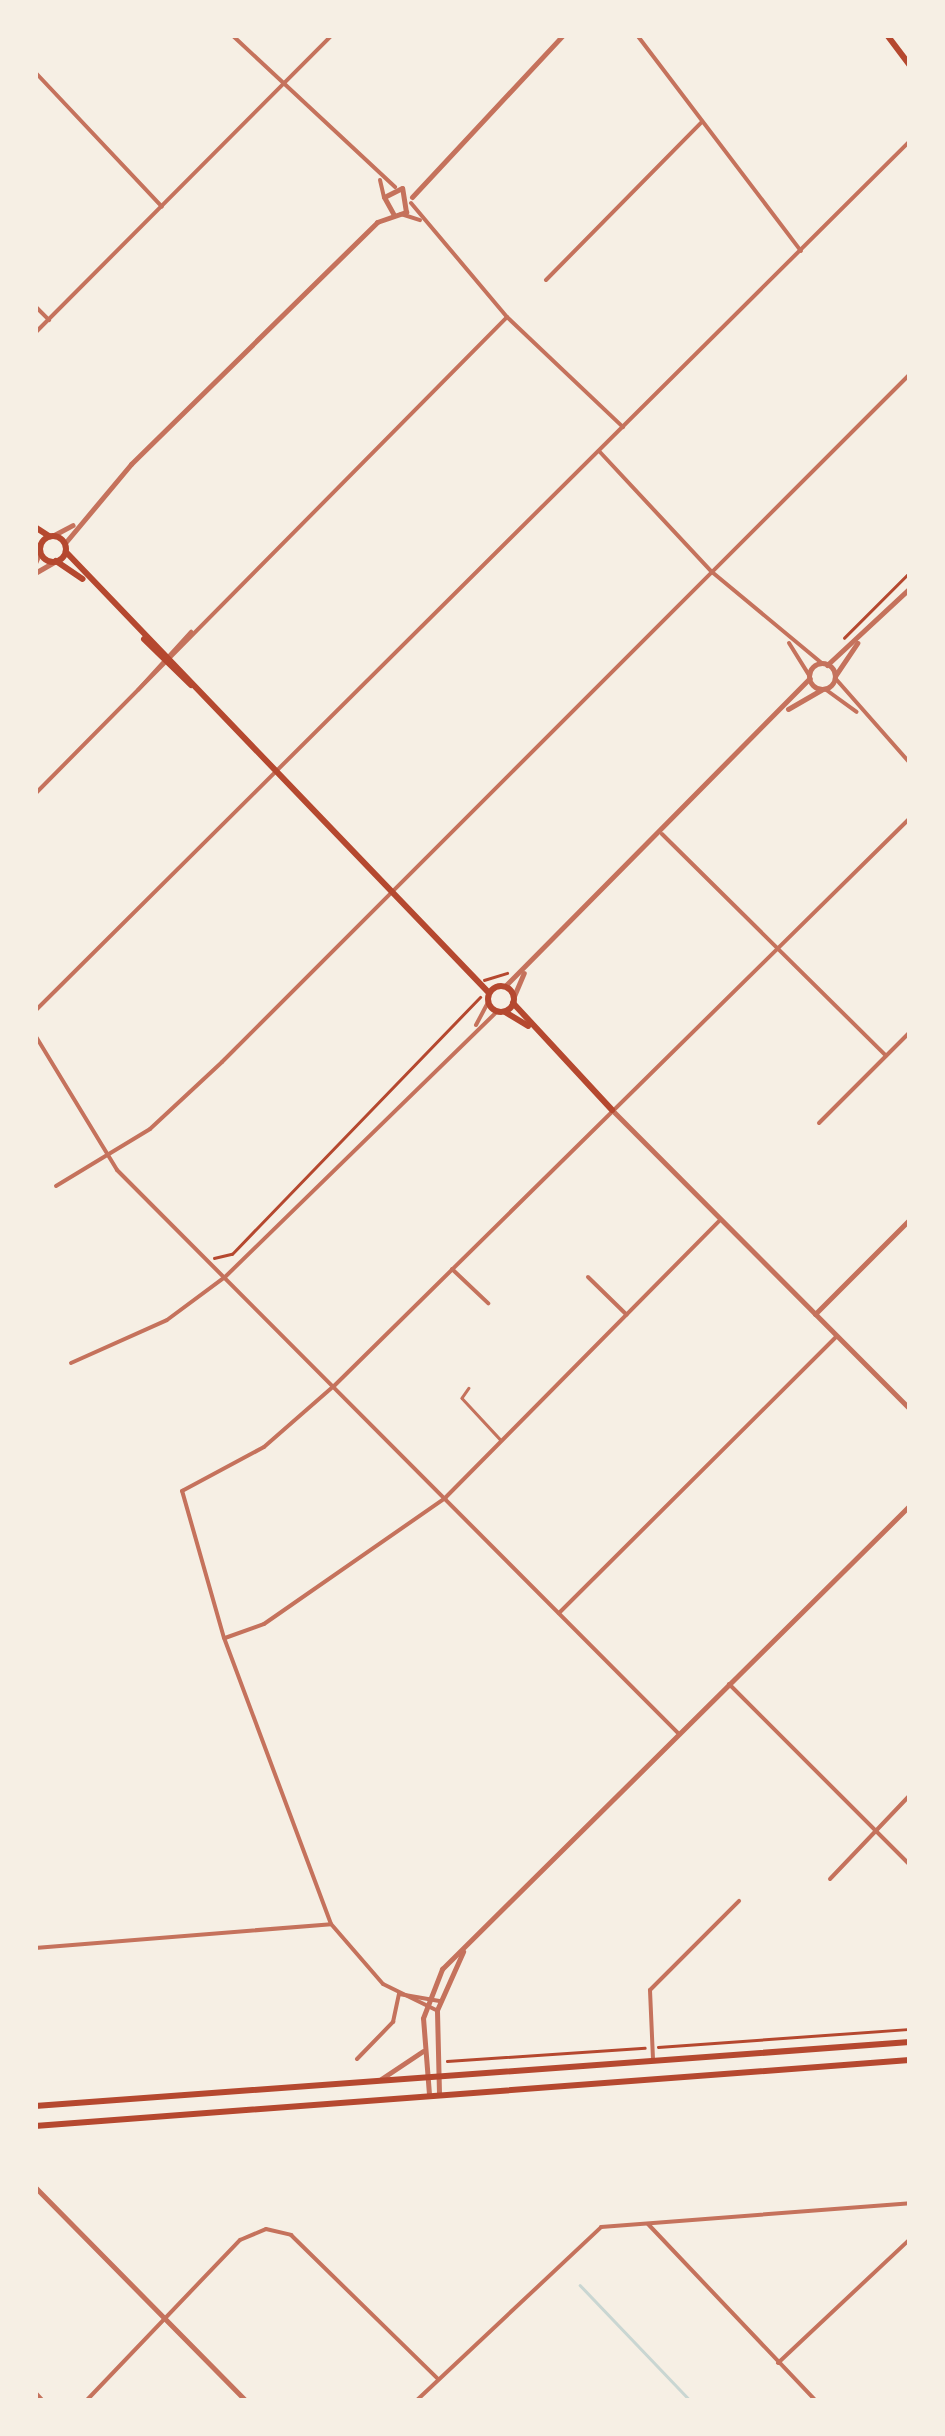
<!DOCTYPE html>
<html>
<head>
<meta charset="utf-8">
<style>
  body { margin:0 }
  #map { position:relative; width:945px; height:2436px; overflow:hidden; background:#f6efe4; font-family:Montserrat,sans-serif }
  div>[style] { position:absolute }
  [style*='--x'] { left:calc(var(--x)*1px); top:calc(var(--y)*1px); width:calc(var(--w)*1px); rotate:calc(var(--a)*1deg) }
  .stream>* { height:2.5px; margin:-1.25px; padding:0 1.25px; transform-origin:1.25px; border-radius:1.25px; background:#c9d6d2 }
  .path>* { height:2.5px; margin:-1.25px; padding:0 1.25px; transform-origin:1.25px; border-radius:1.25px; background:#b5482f }
  .service>* { height:2.5px; margin:-1.25px; padding:0 1.25px; transform-origin:1.25px; border-radius:1.25px; background:#c5725c }
  .minor>* { height:4px; margin:-2px; padding:0 2px; transform-origin:2px; border-radius:2px; background:#c5725c }
  .tertiary>* { height:5px; margin:-2.5px; padding:0 2.5px; transform-origin:2.5px; border-radius:2.5px; background:#c5725c }
  .tertiary>.ring { margin:-2.5px; padding:0; box-sizing:content-box; background:none; border:5px solid #c5725c; border-radius:50% }
  .secondary>* { height:6px; margin:-3px; padding:0 3px; transform-origin:3px; border-radius:3px; background:#b5482f }
  .secondary>.ring { margin:-3px; padding:0; box-sizing:content-box; background:none; border:6px solid #b5482f; border-radius:50% }
  .primary>* { height:6px; margin:-3px; padding:0 3px; transform-origin:3px; border-radius:3px; background:#b5482f }
  .trunk>* { height:6px; margin:-3px; padding:0 3px; transform-origin:3px; border-radius:3px; background:#b5482f }
  span { translate:-50% -50%; white-space:nowrap; text-align:center; line-height:1.15; -webkit-text-stroke:10px #f6efe4; paint-order:stroke }
  .frame { position:absolute; inset:0; border:38px solid #f6efe4; pointer-events:none }
</style>
</head>
<body>
<div id="map">
  <div class="stream">
    <div style="--x:580;--y:2285;--w:161;--a:46.3"></div>
  </div>
  <div class="path">
    <div style="--x:844;--y:638;--w:93;--a:-45"></div>
    <div style="--x:484;--y:980;--w:24;--a:-17"></div>
    <div style="--x:214;--y:1258;--w:18;--a:-13"></div>
    <div style="--x:232;--y:1254;--w:357;--a:-46"></div>
    <div style="--x:658;--y:2047;--w:253;--a:-4.1"></div>
    <div style="--x:447;--y:2061;--w:198;--a:-3.8"></div>
  </div>
  <div class="service">
    <div style="--x:469;--y:1388;--w:12;--a:125"></div>
    <div style="--x:462;--y:1398;--w:56;--a:47.2"></div>
  </div>
  <div class="minor">
    <div style="--x:232;--y:35;--w:223;--a:43"></div>
    <div style="--x:637;--y:35;--w:271;--a:52.8"></div>
    <div style="--x:35;--y:72;--w:185;--a:46.7"></div>
    <div style="--x:380;--y:180;--w:17;--a:77"></div>
    <div style="--x:411;--y:203;--w:149;--a:49.9"></div>
    <div style="--x:507;--y:317;--w:160;--a:43.5"></div>
    <div style="--x:401;--y:214;--w:20;--a:18"></div>
    <div style="--x:546;--y:280;--w:221;--a:-45.4"></div>
    <div style="--x:35;--y:306;--w:20;--a:45"></div>
    <div style="--x:35;--y:333;--w:421;--a:-45.1"></div>
    <div style="--x:599;--y:451;--w:166;--a:47"></div>
    <div style="--x:712;--y:572;--w:144;--a:39.7"></div>
    <div style="--x:789;--y:643;--w:39;--a:58"></div>
    <div style="--x:835;--y:678;--w:113;--a:48.6"></div>
    <div style="--x:825;--y:689;--w:39;--a:36"></div>
    <div style="--x:138;--y:690;--w:79;--a:-47.6"></div>
    <div style="--x:35;--y:794;--w:671;--a:-45.3"></div>
    <div style="--x:662;--y:834;--w:315;--a:44.7"></div>
    <div style="--x:35;--y:1011;--w:1234;--a:-44.84"></div>
    <div style="--x:476;--y:1025;--w:26;--a:-62"></div>
    <div style="--x:35;--y:1035;--w:158;--a:58.7"></div>
    <div style="--x:117;--y:1170;--w:796;--a:45.1"></div>
    <div style="--x:819;--y:1123;--w:129;--a:-45"></div>
    <div style="--x:56;--y:1186;--w:110;--a:-31.2"></div>
    <div style="--x:150;--y:1129;--w:98;--a:-42.9"></div>
    <div style="--x:222;--y:1062;--w:973;--a:-45"></div>
    <div style="--x:452;--y:1269;--w:50;--a:43.4"></div>
    <div style="--x:588;--y:1277;--w:54;--a:44.3"></div>
    <div style="--x:71;--y:1363;--w:105;--a:-24.1"></div>
    <div style="--x:167;--y:1320;--w:72;--a:-36.6"></div>
    <div style="--x:225;--y:1277;--w:381;--a:-44.3"></div>
    <div style="--x:559;--y:1613;--w:391;--a:-44.9"></div>
    <div style="--x:225;--y:1638;--w:41;--a:-19.7"></div>
    <div style="--x:264;--y:1624;--w:221;--a:-34.8"></div>
    <div style="--x:445;--y:1498;--w:392;--a:-45.3"></div>
    <div style="--x:729;--y:1684;--w:256;--a:45"></div>
    <div style="--x:830;--y:1879;--w:116;--a:-46.4"></div>
    <div style="--x:35;--y:1948;--w:297;--a:-4.6"></div>
    <div style="--x:399;--y:1994;--w:41;--a:9.9"></div>
    <div style="--x:436;--y:2010;--w:59;--a:-153.9"></div>
    <div style="--x:383;--y:1984;--w:79;--a:-130.9"></div>
    <div style="--x:331;--y:1924;--w:305;--a:-110.5"></div>
    <div style="--x:224;--y:1638;--w:153;--a:-105.9"></div>
    <div style="--x:182;--y:1491;--w:93;--a:-28.2"></div>
    <div style="--x:264;--y:1447;--w:93;--a:-41.1"></div>
    <div style="--x:334;--y:1386;--w:809;--a:-44.6"></div>
    <div style="--x:357;--y:2059;--w:52;--a:-45.8"></div>
    <div style="--x:393;--y:2022;--w:29;--a:-78"></div>
    <div style="--x:653;--y:2059;--w:69;--a:-92.5"></div>
    <div style="--x:650;--y:1990;--w:126;--a:-45"></div>
    <div style="--x:648;--y:2224;--w:244;--a:46.5"></div>
    <div style="--x:778;--y:2363;--w:181;--a:-43.2"></div>
    <div style="--x:35;--y:2392;--w:12;--a:48"></div>
    <div style="--x:86;--y:2401;--w:223;--a:-46.3"></div>
    <div style="--x:240;--y:2240;--w:28;--a:-23"></div>
    <div style="--x:266;--y:2229;--w:26;--a:13"></div>
    <div style="--x:291;--y:2235;--w:206;--a:44.4"></div>
    <div style="--x:416;--y:2401;--w:254;--a:-43.2"></div>
    <div style="--x:601;--y:2227;--w:310;--a:-4.4"></div>
  </div>
  <div class="tertiary">
    <div style="--x:412;--y:197;--w:221;--a:-47"></div>
    <div style="--x:54;--y:535;--w:21;--a:-28"></div>
    <div style="--x:65;--y:543;--w:103;--a:-50.1"></div>
    <div style="--x:131;--y:464;--w:345;--a:-44.5"></div>
    <div style="--x:377;--y:222;--w:31;--a:-19"></div>
    <div style="--x:406;--y:212;--w:24;--a:-99"></div>
    <div style="--x:402;--y:188;--w:20;--a:153"></div>
    <div style="--x:384;--y:197;--w:21;--a:61"></div>
    <div style="--x:35;--y:563;--w:12;--a:-66"></div>
    <div style="--x:35;--y:573;--w:22;--a:-30"></div>
    <div class="ring" style="left:809px;top:663px;width:21px;height:21px"></div>
    <div style="--x:827;--y:665;--w:113;--a:-42.9"></div>
    <div style="--x:835;--y:676;--w:40;--a:-56"></div>
    <div style="--x:788;--y:709;--w:39;--a:-30"></div>
    <div style="--x:505;--y:986;--w:433;--a:-45.3"></div>
    <div style="--x:514;--y:996;--w:25;--a:-67"></div>
    <div style="--x:612;--y:1110;--w:422;--a:45.1"></div>
    <div style="--x:815;--y:1314;--w:134;--a:-45"></div>
    <div style="--x:381;--y:2079;--w:50;--a:-33.7"></div>
    <div style="--x:439;--y:2093;--w:83;--a:-91.4"></div>
    <div style="--x:437;--y:2010;--w:64;--a:-65.9"></div>
    <div style="--x:429;--y:2094;--w:76;--a:-94.5"></div>
    <div style="--x:423;--y:2018;--w:53;--a:-68.8"></div>
    <div style="--x:442;--y:1969;--w:659;--a:-44.75"></div>
    <div style="--x:35;--y:2187;--w:301;--a:45.4"></div>
  </div>
  <div class="secondary">
    <div style="--x:35;--y:527;--w:17;--a:33"></div>
    <div class="ring" style="left:40px;top:536px;width:20px;height:20px"></div>
    <div style="--x:66;--y:552;--w:611;--a:46.19"></div>
    <div style="--x:56;--y:561;--w:32;--a:34"></div>
    <div style="--x:144;--y:639;--w:66;--a:44.4"></div>
    <div class="ring" style="left:488px;top:986px;width:20px;height:20px"></div>
    <div style="--x:513;--y:1003;--w:146;--a:47.2"></div>
    <div style="--x:505;--y:1012;--w:27;--a:31"></div>
  </div>
  <div class="primary">
    <div style="--x:35;--y:2106;--w:877;--a:-4.18"></div>
    <div style="--x:35;--y:2126;--w:877;--a:-4.31"></div>
  </div>
  <div class="trunk">
    <div style="--x:887;--y:35;--w:39;--a:53"></div>
  </div>
  <div class="frame"></div>
</div>
</body>
</html>
